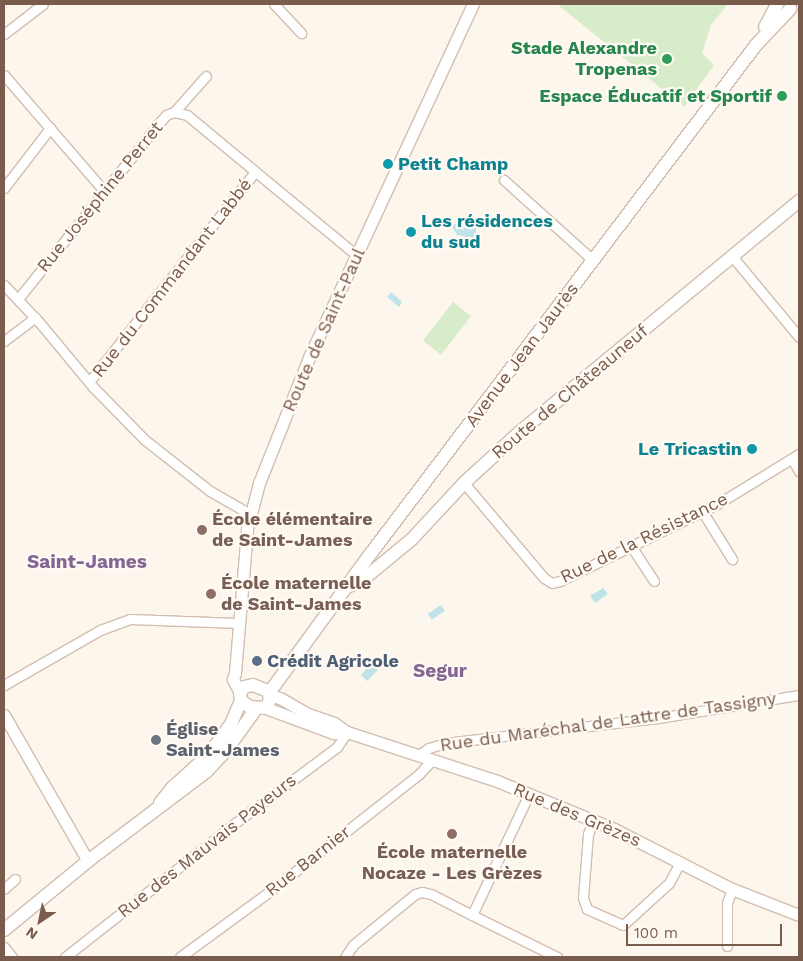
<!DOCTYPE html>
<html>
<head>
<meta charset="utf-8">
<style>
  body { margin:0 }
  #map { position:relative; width:803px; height:961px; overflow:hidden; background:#fdf6ec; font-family:"Work Sans",sans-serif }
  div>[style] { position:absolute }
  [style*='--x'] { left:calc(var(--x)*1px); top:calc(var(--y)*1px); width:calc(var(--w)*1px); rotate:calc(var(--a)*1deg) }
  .green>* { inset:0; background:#d8ecc9; transform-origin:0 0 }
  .water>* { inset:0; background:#bfe3e8; transform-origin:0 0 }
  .round { border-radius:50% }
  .roads { filter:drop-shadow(1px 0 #d1beb0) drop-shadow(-1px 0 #d1beb0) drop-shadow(0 1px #d1beb0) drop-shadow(0 -1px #d1beb0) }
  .minor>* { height:9px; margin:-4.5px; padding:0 4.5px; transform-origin:4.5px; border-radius:4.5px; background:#fff }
  .tertiary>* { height:11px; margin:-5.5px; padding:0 5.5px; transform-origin:5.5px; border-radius:5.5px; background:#fff }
  .secondary>* { height:12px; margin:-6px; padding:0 6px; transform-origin:6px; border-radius:6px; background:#fff }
  .dots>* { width:14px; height:14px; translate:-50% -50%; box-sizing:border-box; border:2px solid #fffaf3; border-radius:50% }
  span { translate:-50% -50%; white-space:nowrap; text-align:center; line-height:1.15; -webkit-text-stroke:4.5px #fffaf3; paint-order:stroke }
  .leisure-label { font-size:18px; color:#27864d; font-weight:700 }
  .right { translate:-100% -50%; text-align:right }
  .culture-label { font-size:18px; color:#0d838f; font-weight:700 }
  .left { translate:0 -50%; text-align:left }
  .street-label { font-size:18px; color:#7a5c4d }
  .education-label { font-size:18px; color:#785e54; font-weight:700 }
  .service-label { font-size:18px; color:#4e5e75; font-weight:700 }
  .worship-label { font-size:18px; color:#5b616d; font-weight:700 }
  .neighbourhood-label { font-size:19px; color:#846695; font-weight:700 }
  .frame { position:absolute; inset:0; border:5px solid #7a5c4d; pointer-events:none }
  .north { position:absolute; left:15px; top:896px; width:50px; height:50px; -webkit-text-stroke:4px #fffaf3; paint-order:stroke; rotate:214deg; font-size:14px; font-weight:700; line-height:20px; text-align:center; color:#7a5c4d }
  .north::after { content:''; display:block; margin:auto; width:18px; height:22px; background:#7a5c4d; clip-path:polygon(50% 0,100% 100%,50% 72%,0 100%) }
  .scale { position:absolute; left:626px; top:924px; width:156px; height:22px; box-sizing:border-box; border:2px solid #7a5c4d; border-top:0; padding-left:6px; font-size:15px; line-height:18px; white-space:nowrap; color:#7a5c4d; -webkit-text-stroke:4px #fffaf3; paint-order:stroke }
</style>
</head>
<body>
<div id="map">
  <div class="green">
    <div style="clip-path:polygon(557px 4px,728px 4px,711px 25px,702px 53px,714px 65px,684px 107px)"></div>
    <div style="left:453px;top:302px;width:23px;height:49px;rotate:38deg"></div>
  </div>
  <div class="water">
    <div style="clip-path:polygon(468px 218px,476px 229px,476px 237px,465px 239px,463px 236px,457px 235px,451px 226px)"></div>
    <div class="round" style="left:511px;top:218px;width:12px;height:12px"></div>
    <div style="clip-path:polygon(391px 292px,402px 302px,399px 307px,387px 297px)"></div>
    <div style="clip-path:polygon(603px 588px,608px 594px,595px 603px,590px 596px)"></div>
    <div style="left:441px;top:605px;width:7px;height:16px;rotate:56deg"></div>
    <div style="clip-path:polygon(371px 663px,378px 670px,367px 681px,361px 675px)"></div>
  </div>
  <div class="roads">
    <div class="minor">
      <div style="--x:274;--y:4;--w:40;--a:47"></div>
      <div style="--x:4;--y:34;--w:49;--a:-37.6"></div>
      <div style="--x:4;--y:75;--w:155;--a:49.2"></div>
      <div style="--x:174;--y:112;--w:13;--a:13"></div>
      <div style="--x:187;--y:115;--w:219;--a:39.6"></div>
      <div style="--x:504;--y:180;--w:120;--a:42"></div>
      <div style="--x:4;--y:188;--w:76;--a:-52.5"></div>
      <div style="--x:732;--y:256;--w:105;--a:50.4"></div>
      <div style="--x:4;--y:285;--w:51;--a:46.6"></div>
      <div style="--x:39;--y:322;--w:85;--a:50.3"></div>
      <div style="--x:93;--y:387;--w:74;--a:45.5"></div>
      <div style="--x:145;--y:440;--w:83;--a:38.1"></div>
      <div style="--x:210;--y:491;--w:46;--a:29.9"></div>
      <div style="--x:18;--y:299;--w:227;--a:-51.3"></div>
      <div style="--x:160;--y:122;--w:9;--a:-49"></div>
      <div style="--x:166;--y:115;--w:9;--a:-21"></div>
      <div style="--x:174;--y:112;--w:48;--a:-48.4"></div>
      <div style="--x:4;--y:341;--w:39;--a:-37"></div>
      <div style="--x:89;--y:382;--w:266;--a:-51.7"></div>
      <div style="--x:792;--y:459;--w:14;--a:60"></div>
      <div style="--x:464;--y:483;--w:124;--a:49.9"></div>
      <div style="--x:544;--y:578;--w:9;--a:32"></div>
      <div style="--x:552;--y:583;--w:8;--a:-14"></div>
      <div style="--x:560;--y:581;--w:177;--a:-26.1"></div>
      <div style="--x:719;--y:503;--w:94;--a:-31.5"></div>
      <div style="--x:702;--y:511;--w:57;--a:58"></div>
      <div style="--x:631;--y:546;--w:42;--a:56.7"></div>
      <div style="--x:4;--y:685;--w:111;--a:-29.8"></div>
      <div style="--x:100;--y:630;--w:32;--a:-20"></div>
      <div style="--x:130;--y:619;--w:109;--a:2.1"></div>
      <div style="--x:420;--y:754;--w:11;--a:-34"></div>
      <div style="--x:429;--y:748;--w:17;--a:-17"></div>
      <div style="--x:445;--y:743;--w:214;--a:-6.7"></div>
      <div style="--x:658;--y:718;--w:143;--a:-9.3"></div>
      <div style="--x:593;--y:821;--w:14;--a:111"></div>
      <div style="--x:588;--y:834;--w:64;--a:94.5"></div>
      <div style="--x:583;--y:898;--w:12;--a:70"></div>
      <div style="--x:587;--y:909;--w:39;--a:24"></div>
      <div style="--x:623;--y:925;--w:62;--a:-42.4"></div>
      <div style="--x:669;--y:883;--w:24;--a:-62"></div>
      <div style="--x:4;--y:889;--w:15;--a:-42"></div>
      <div style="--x:472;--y:915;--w:95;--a:26.3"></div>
      <div style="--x:727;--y:946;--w:43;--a:-90"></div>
      <div style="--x:727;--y:903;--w:15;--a:-70"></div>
      <div style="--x:4;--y:947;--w:13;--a:51"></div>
      <div style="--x:65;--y:957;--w:216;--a:-38.2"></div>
      <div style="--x:235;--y:823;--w:127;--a:-36.7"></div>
      <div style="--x:337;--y:747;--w:18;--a:-56"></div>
      <div style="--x:180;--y:957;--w:115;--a:-36.2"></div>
      <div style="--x:273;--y:889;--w:186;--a:-38.2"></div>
      <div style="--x:419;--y:774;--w:19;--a:-47"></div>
      <div style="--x:345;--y:957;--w:14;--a:-56"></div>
      <div style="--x:353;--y:945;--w:80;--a:-39.4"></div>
      <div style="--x:415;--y:894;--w:7;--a:-16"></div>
      <div style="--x:422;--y:892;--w:9;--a:13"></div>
      <div style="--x:431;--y:894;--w:46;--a:27.1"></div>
      <div style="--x:472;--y:915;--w:134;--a:-64.8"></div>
    </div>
    <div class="tertiary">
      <div style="--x:240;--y:693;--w:16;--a:-117"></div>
      <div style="--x:233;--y:679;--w:6;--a:-72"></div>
      <div style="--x:235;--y:673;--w:144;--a:-85.2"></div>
      <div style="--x:247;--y:529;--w:48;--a:-75.4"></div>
      <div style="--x:259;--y:483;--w:138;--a:-68.3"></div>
      <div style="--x:310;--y:355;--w:387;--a:-65.1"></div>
      <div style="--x:270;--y:695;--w:10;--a:17"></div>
      <div style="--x:280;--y:698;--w:32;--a:30"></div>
      <div style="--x:308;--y:714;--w:28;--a:19"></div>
      <div style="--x:334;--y:723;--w:16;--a:35"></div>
      <div style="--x:347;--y:732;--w:158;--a:18.1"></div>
      <div style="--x:497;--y:781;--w:126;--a:22.3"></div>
      <div style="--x:614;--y:829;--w:132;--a:27"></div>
      <div style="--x:732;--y:889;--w:72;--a:21.2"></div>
      <div style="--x:266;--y:708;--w:72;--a:20.5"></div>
      <div style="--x:333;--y:733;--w:14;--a:-4"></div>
      <div style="--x:4;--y:715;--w:168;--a:60.1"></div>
    </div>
    <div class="secondary">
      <div style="--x:765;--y:27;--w:26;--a:-62"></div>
      <div style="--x:346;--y:587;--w:15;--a:-20"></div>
      <div style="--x:360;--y:582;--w:67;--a:-39.6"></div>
      <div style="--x:412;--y:539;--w:76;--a:-47.1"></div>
      <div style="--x:464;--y:483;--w:77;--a:-42.4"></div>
      <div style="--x:521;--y:431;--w:361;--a:-39.6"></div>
      <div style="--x:253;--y:685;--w:16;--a:22"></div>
      <div style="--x:268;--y:691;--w:9;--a:77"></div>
      <div style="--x:270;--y:700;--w:9;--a:117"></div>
      <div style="--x:266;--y:708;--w:16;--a:-176"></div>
      <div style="--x:250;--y:707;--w:11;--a:-146"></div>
      <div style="--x:241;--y:701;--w:8;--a:-97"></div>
      <div style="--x:240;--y:693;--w:7;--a:-56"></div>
      <div style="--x:244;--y:687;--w:9;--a:-13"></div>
      <div style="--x:269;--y:693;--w:175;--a:-53.9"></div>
      <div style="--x:372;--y:552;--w:636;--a:-52.86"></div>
      <div style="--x:756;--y:45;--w:50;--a:-46.6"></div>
      <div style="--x:160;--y:803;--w:19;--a:-51"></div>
      <div style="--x:172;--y:788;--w:38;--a:-42"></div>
      <div style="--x:200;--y:763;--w:29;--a:-49"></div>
      <div style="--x:219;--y:741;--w:21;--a:-55"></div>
      <div style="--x:231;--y:724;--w:25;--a:-67"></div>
      <div style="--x:4;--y:930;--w:109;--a:-39.4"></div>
      <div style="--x:88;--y:861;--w:149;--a:-37.1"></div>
      <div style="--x:207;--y:771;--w:26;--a:-47"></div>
      <div style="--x:225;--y:752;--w:53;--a:-54.2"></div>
    </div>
  </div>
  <div class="dots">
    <div style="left:667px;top:59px;background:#2e9e5b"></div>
    <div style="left:782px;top:96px;background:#2e9e5b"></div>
    <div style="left:388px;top:164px;background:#0f9aa8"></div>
    <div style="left:411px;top:232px;background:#0f9aa8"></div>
    <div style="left:752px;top:449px;background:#0f9aa8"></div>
    <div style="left:202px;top:530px;background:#8d6e63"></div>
    <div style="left:211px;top:594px;background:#8d6e63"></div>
    <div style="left:257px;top:661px;background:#5c6f8a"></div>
    <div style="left:156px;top:740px;background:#6b7280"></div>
    <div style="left:452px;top:834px;background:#8d6e63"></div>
  </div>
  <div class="leisure-label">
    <span class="right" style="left:657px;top:59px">Stade Alexandre<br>Tropenas</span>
    <span class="right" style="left:772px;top:96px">Espace Éducatif et Sportif</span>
  </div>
  <div class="culture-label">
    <span class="left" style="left:398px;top:164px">Petit Champ</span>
    <span class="left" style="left:421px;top:232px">Les résidences<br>du sud</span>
    <span class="right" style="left:742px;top:449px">Le Tricastin</span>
  </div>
  <div class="street-label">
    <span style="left:100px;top:197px;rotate:-51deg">Rue Joséphine Perret</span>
    <span style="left:172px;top:278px;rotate:-52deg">Rue du Commandant Labbé</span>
    <span style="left:324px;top:330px;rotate:-66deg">Route de Saint-Paul</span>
    <span style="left:522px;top:355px;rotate:-53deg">Avenue Jean Jaurès</span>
    <span style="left:570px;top:392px;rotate:-40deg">Route de Châteauneuf</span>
    <span style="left:644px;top:538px;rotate:-26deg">Rue de la Résistance</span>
    <span style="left:608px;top:722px;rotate:-8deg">Rue du Maréchal de Lattre de Tassigny</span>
    <span style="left:577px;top:815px;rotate:23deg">Rue des Grèzes</span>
    <span style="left:207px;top:846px;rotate:-38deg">Rue des Mauvais Payeurs</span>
    <span style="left:308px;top:861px;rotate:-38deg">Rue Barnier</span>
  </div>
  <div class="education-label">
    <span class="left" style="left:212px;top:530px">École élémentaire<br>de Saint-James</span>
    <span class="left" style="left:221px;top:594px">École maternelle<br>de Saint-James</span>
    <span style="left:452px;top:863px">École maternelle<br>Nocaze - Les Grèzes</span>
  </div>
  <div class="service-label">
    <span class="left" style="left:267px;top:661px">Crédit Agricole</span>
  </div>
  <div class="worship-label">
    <span class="left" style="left:166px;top:740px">Église<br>Saint-James</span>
  </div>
  <div class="neighbourhood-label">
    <span style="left:87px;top:562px">Saint-James</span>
    <span style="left:440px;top:671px">Segur</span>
  </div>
  <div class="frame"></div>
  <div class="north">N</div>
  <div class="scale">100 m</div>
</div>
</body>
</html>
